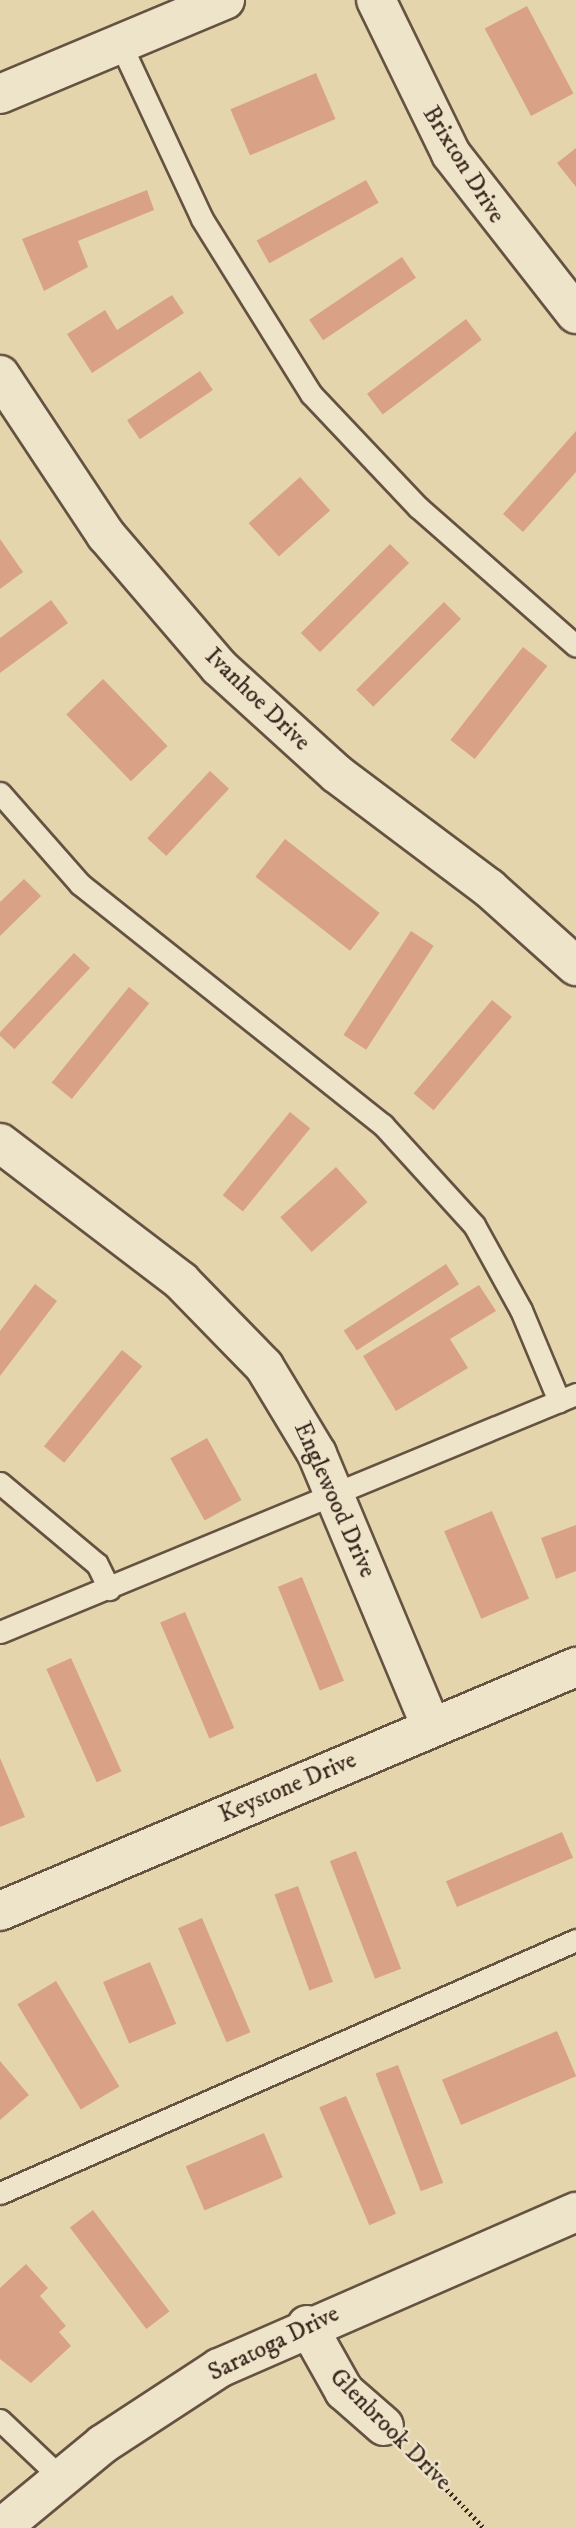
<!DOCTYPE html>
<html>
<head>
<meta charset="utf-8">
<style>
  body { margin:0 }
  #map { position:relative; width:576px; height:2528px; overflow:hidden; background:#e5d5ad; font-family:"IM FELL DW Pica",serif }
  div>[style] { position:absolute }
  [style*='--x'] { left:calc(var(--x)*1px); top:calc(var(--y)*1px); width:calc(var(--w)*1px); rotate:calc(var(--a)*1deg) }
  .building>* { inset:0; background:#d9a287; transform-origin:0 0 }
  .path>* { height:4.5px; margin-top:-2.25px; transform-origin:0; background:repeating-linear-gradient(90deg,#3a271d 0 2px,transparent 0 5.5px) }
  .roads { filter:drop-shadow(2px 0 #655241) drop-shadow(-2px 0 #655241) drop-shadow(0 2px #655241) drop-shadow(0 -2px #655241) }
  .service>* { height:21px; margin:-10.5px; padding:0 10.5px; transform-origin:10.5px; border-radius:10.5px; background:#eee4ca }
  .minor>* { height:38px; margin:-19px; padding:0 19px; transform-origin:19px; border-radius:19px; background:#eee4ca }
  .secondary>* { height:38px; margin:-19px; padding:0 19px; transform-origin:19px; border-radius:19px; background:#eee4ca }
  span { translate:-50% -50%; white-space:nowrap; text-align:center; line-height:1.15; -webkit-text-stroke:5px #eee4ca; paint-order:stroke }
  .street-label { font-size:24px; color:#3a271d }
</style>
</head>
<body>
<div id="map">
  <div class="building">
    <div style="left:527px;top:6px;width:99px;height:48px;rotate:62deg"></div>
    <div style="left:316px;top:73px;width:50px;height:93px;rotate:67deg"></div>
    <div style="clip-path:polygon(576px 148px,576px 187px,557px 163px)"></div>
    <div style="left:366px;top:180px;width:26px;height:125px;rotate:61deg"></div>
    <div style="clip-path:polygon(147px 190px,154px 210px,78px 241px,88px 267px,44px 291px,22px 239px)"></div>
    <div style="left:402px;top:257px;width:25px;height:112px;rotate:56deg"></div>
    <div style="clip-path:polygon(172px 295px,184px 313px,92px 373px,67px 334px,105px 310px,117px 330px)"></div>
    <div style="left:466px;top:319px;width:26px;height:124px;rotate:53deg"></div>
    <div style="left:200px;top:371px;width:23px;height:88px;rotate:56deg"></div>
    <div style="clip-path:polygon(576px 431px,576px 472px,523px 532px,503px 514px)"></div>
    <div style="left:300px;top:477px;width:45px;height:69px;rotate:48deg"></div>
    <div style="clip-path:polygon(0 539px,23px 572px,0 589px)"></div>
    <div style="left:390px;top:544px;width:27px;height:126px;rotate:45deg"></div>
    <div style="clip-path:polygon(51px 600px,68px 623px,0 673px,0 638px)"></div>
    <div style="left:444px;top:602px;width:24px;height:124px;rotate:45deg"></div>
    <div style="left:523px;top:647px;width:31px;height:118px;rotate:38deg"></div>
    <div style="left:103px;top:679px;width:93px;height:51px;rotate:46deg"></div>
    <div style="left:210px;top:771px;width:26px;height:92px;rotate:43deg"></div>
    <div style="left:285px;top:839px;width:120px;height:48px;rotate:38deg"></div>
    <div style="clip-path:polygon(24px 879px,41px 896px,0 936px,0 902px)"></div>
    <div style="left:411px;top:931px;width:27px;height:124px;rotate:33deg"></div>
    <div style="left:74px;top:953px;width:22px;height:111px;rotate:43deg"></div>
    <div style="left:129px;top:987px;width:26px;height:123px;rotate:39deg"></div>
    <div style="left:492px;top:1000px;width:26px;height:122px;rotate:40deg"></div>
    <div style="left:290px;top:1112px;width:26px;height:107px;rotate:39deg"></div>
    <div style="left:336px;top:1167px;width:47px;height:75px;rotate:48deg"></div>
    <div style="left:446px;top:1264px;width:24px;height:122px;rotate:57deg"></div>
    <div style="clip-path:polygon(35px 1284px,57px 1301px,0 1376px,0 1331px)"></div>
    <div style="clip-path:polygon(479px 1285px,496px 1311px,450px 1339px,468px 1368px,396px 1411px,363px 1356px)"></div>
    <div style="left:122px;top:1350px;width:26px;height:124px;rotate:39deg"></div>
    <div style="left:207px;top:1438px;width:71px;height:42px;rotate:61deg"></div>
    <div style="left:492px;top:1511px;width:95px;height:52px;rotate:67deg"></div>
    <div style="clip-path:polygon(576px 1525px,576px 1571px,556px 1579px,541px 1538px)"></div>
    <div style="left:302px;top:1577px;width:112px;height:26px;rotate:68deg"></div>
    <div style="left:185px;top:1612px;width:126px;height:27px;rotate:67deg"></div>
    <div style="left:71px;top:1658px;width:124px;height:27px;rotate:66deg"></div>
    <div style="clip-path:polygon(0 1758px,25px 1817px,0 1827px)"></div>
    <div style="left:562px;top:1832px;width:28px;height:126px;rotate:67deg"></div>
    <div style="left:356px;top:1851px;width:126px;height:28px;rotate:69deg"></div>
    <div style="left:298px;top:1886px;width:102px;height:25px;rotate:70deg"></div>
    <div style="left:202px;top:1918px;width:124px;height:26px;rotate:67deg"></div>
    <div style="left:150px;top:1962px;width:67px;height:51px;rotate:67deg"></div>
    <div style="left:56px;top:1981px;width:123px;height:45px;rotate:59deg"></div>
    <div style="left:557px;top:2031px;width:49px;height:125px;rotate:67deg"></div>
    <div style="clip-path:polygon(0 2061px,29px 2095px,0 2120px)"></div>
    <div style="left:398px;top:2065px;width:126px;height:24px;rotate:69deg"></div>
    <div style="left:346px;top:2096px;width:128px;height:29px;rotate:67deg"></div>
    <div style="left:264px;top:2133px;width:48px;height:85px;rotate:67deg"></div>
    <div style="left:93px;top:2210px;width:127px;height:29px;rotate:53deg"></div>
    <div style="clip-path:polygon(26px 2264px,48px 2288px,40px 2296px,66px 2326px,59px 2332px,71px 2346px,31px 2383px,0 2359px,0 2288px)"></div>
  </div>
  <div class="path">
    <div style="--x:409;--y:2450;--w:108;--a:46.1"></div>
  </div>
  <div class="roads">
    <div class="service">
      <div style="--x:120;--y:43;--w:194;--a:65"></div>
      <div style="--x:202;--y:219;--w:206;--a:58.1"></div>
      <div style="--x:311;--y:394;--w:156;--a:46.6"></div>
      <div style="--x:418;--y:507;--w:210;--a:41.3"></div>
      <div style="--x:0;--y:793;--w:121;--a:48.7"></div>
      <div style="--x:80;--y:884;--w:387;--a:38.5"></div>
      <div style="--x:383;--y:1125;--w:135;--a:47.7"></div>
      <div style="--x:474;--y:1225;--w:97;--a:61.1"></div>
      <div style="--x:521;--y:1310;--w:99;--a:67.3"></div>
      <div style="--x:0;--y:1483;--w:126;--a:39.9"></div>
      <div style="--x:97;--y:1564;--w:28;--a:64"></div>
      <div style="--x:0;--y:1632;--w:623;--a:-22.45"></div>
      <div style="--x:0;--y:2193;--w:629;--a:-23.71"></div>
      <div style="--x:0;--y:2420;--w:83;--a:43.5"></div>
    </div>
    <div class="minor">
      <div style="--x:376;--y:0;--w:171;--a:64"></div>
      <div style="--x:451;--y:154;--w:203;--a:52"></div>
      <div style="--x:0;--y:375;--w:192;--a:56.5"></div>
      <div style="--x:106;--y:535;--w:174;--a:49.4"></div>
      <div style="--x:219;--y:667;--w:159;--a:42.2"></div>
      <div style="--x:337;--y:774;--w:190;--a:36.9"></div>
      <div style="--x:489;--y:888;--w:117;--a:41.9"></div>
      <div style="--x:0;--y:1143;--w:228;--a:37.3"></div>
      <div style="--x:181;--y:1281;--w:119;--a:45.7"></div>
      <div style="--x:264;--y:1366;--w:103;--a:58.9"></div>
      <div style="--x:317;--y:1454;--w:296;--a:67.3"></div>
      <div style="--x:0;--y:1911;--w:626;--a:-22.96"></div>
      <div style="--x:307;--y:2325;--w:76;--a:60.7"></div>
      <div style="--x:344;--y:2391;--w:53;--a:41.2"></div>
      <div style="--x:1;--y:2528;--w:132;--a:-39.5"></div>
      <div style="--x:103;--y:2444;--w:139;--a:-33.2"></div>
      <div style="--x:219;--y:2368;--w:390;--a:-23.6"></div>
    </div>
    <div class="secondary">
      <div style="--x:0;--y:94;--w:244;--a:-22.7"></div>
    </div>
  </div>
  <div class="street-label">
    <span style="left:463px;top:165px;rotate:58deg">Brixton Drive</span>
    <span style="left:257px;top:700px;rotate:44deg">Ivanhoe Drive</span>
    <span style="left:334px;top:1500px;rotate:66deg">Englewood Drive</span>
    <span style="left:288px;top:1788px;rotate:-23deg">Keystone Drive</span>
    <span style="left:274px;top:2344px;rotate:-26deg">Saratoga Drive</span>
    <span style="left:390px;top:2430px;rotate:45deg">Glenbrook Drive</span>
  </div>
</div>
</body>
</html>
